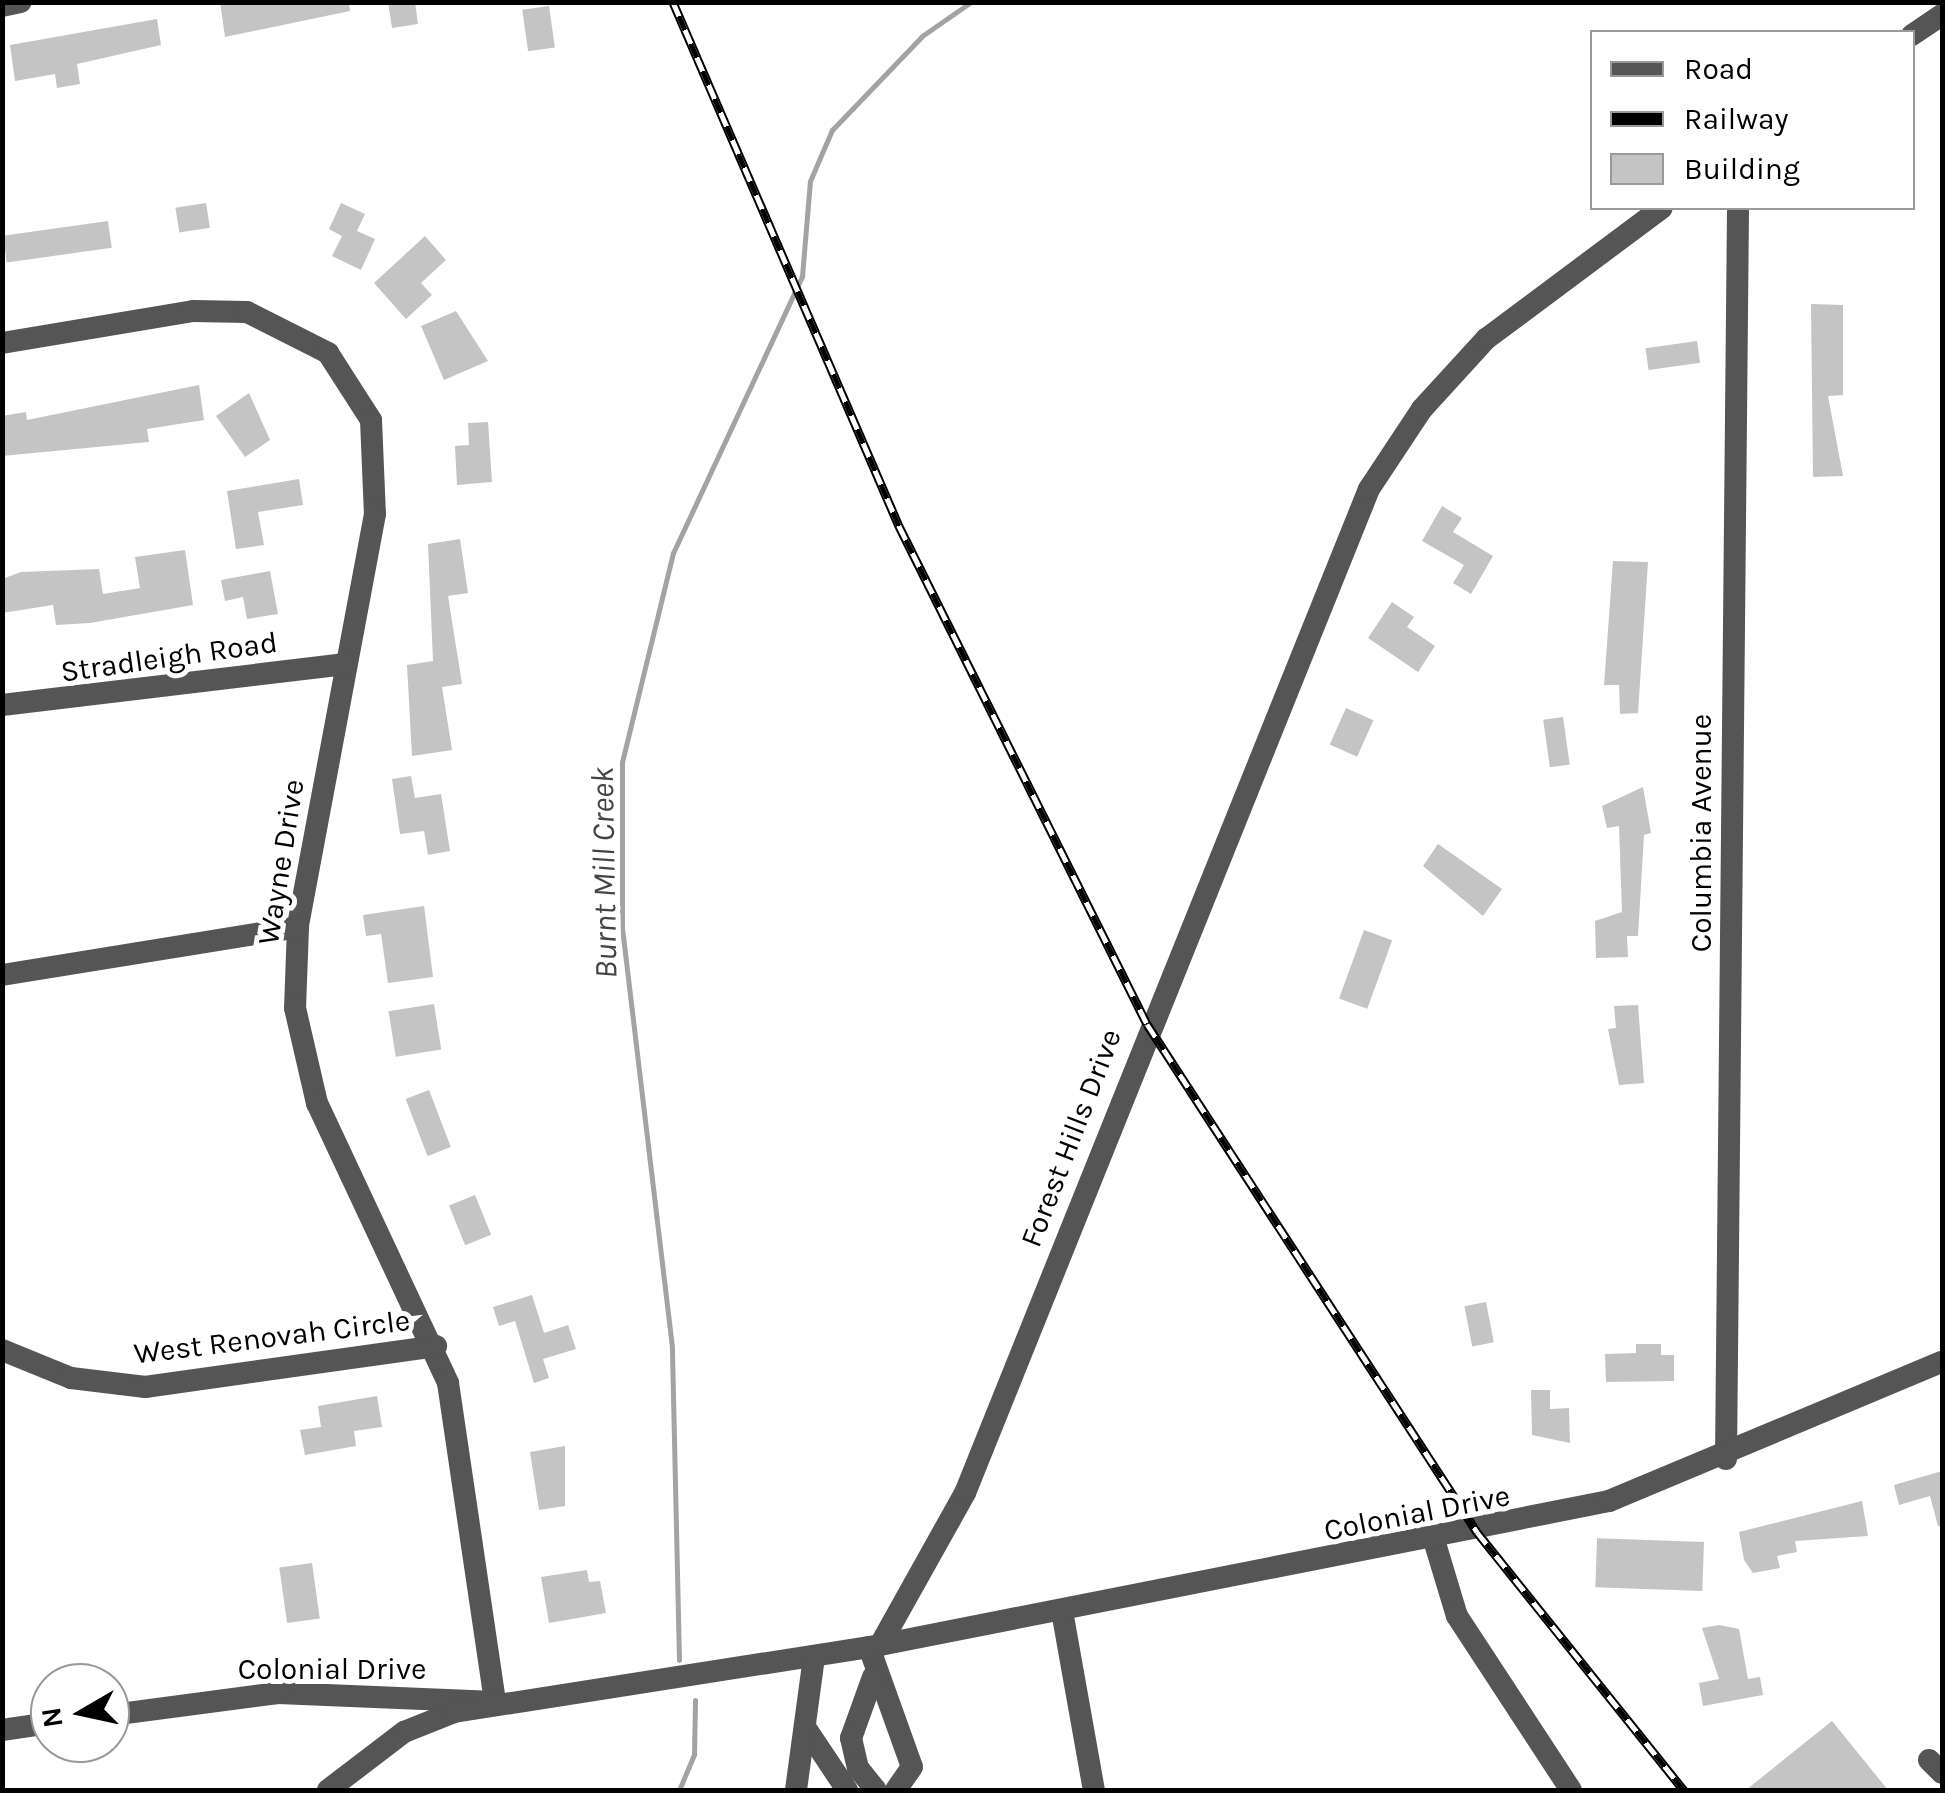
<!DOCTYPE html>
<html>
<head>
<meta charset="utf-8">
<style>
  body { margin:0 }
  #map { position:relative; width:1945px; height:1793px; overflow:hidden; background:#fff; font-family:Karla,sans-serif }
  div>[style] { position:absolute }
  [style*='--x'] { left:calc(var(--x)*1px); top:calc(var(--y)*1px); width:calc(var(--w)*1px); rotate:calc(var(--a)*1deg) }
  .stream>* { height:5px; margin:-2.5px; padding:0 2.5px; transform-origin:2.5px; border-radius:2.5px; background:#a3a3a3 }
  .building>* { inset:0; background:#c4c4c4; transform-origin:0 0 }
  .minor>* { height:22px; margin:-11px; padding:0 11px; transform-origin:11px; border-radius:11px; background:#555 }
  .rail>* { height:9px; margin-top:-4.5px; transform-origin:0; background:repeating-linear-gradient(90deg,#fff 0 15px,#000 0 30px); box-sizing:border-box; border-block:2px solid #000 }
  span { translate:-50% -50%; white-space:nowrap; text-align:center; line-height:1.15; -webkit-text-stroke:10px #fff; paint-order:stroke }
  .street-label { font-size:30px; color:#000 }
  .water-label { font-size:32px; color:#444; font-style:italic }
  .frame { position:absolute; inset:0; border:5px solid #000; pointer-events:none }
  .legend { position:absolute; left:1590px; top:30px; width:325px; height:180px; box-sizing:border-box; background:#fff; border:2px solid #999; margin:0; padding:12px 18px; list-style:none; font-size:30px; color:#000 }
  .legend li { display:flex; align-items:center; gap:20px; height:50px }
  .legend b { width:50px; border:2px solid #999 }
  .north { position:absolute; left:30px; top:1663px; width:100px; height:100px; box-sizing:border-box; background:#fff; border:2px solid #999; border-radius:50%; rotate:261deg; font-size:28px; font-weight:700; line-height:40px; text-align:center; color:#000 }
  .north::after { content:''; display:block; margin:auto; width:35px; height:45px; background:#000; clip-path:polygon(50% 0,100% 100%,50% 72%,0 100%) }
</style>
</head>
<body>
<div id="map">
  <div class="stream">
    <div style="--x:679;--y:1660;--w:313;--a:-91.3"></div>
    <div style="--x:672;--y:1347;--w:422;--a:-96.8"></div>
    <div style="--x:622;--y:928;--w:166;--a:-90"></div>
    <div style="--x:622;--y:762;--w:215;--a:-76.3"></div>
    <div style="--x:673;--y:553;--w:306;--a:-65"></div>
    <div style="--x:802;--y:276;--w:95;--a:-85.2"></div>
    <div style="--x:810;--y:181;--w:56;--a:-66.7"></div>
    <div style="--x:832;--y:130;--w:130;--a:-46.2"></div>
    <div style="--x:922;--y:36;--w:60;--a:-34.8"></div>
    <div style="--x:679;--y:1790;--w:39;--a:-67"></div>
    <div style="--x:694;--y:1754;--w:54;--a:-88.9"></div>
  </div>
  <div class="building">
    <div style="clip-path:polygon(220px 2px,349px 2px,350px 11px,225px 37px)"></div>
    <div style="clip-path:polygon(388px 2px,415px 2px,418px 24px,392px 28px)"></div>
    <div style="left:549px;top:6px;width:42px;height:27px;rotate:82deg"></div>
    <div style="clip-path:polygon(157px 19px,161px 45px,77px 64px,80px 84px,57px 88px,55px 74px,15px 81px,10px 45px)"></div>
    <div style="left:206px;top:203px;width:25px;height:31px;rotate:81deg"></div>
    <div style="clip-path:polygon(341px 203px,365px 214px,357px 231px,375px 239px,361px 270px,332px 256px,342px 236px,329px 229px)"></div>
    <div style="left:108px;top:221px;width:27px;height:106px;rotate:82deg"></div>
    <div style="clip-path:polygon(425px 236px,446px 260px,421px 283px,432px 295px,406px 319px,374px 283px)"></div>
    <div style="clip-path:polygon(1811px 304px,1843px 305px,1843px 395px,1828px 396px,1843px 476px,1813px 477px)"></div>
    <div style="clip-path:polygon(456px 311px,488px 361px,444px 380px,421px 326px)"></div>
    <div style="left:1697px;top:341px;width:22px;height:52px;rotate:82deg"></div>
    <div style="clip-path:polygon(199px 385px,204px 420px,147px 429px,149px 442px,2px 456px,2px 416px,26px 412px,27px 420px)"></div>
    <div style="clip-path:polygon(249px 393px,270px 440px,245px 457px,216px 416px)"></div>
    <div style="clip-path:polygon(488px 422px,492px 482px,457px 485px,455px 446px,469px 445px,468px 423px)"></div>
    <div style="clip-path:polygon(299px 479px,303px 505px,258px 512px,264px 545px,236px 549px,227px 491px)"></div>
    <div style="clip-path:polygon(1442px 506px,1462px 518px,1453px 532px,1493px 556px,1471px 594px,1453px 583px,1464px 565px,1422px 541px)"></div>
    <div style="clip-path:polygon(460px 539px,468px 593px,448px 596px,462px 684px,442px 687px,452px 750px,412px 756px,407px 665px,433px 661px,428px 544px)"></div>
    <div style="clip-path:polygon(185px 550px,193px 605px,90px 623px,56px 625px,53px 605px,2px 613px,2px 579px,21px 572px,99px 569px,103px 594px,140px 588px,135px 557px)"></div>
    <div style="clip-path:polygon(1613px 561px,1648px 562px,1638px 713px,1620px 714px,1619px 685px,1604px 685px)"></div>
    <div style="clip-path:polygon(270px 571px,278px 614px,247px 619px,243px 597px,225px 601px,221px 580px)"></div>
    <div style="clip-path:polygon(1392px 602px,1414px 617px,1407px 627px,1435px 646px,1418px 672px,1368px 638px)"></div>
    <div style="left:1346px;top:708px;width:30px;height:40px;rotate:24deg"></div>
    <div style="left:1563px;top:717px;width:48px;height:20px;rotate:82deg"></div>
    <div style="clip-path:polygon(411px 776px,415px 798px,441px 794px,450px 851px,428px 855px,424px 831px,400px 834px,392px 779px)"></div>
    <div style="clip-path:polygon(1643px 787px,1651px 833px,1644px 835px,1638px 936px,1627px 936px,1628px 957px,1596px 958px,1595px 921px,1622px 912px,1619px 826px,1607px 828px,1602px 806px)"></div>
    <div style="clip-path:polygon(1438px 844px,1502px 889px,1483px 916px,1423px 866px)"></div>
    <div style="clip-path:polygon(424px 906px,433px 977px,388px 983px,381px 934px,366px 936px,363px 915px)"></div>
    <div style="left:1364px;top:930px;width:30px;height:73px;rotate:20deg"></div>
    <div style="left:434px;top:1004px;width:46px;height:46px;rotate:81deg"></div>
    <div style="clip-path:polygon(1638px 1005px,1644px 1083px,1619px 1085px,1608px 1029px,1616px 1028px,1614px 1006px)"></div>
    <div style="left:429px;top:1090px;width:61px;height:25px;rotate:69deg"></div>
    <div style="left:475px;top:1195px;width:43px;height:28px;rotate:68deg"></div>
    <div style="clip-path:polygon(532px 1295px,544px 1333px,568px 1325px,576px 1349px,543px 1359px,549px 1378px,534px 1383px,515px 1321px,499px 1326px,493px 1307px)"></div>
    <div style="left:1486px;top:1302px;width:41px;height:22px;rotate:79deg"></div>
    <div style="clip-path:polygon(1636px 1344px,1661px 1344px,1661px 1355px,1674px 1355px,1674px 1381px,1606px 1382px,1605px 1354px,1636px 1353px)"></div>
    <div style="clip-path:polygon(1531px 1390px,1550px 1390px,1550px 1409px,1569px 1408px,1570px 1443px,1532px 1435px)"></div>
    <div style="clip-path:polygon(377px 1396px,382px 1427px,354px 1431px,356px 1446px,305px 1455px,300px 1430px,321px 1427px,318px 1406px)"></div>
    <div style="clip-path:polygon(565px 1446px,565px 1506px,539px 1510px,530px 1452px)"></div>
    <div style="clip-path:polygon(1942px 1471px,1942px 1526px,1938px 1526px,1930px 1496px,1899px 1505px,1894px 1485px)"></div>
    <div style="clip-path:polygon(1862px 1501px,1868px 1536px,1795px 1541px,1797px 1552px,1777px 1556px,1780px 1568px,1753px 1573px,1744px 1560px,1739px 1532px)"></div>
    <div style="left:1704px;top:1542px;width:49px;height:107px;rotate:92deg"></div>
    <div style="left:312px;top:1563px;width:56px;height:33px;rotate:82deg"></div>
    <div style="clip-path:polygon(587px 1570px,589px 1582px,600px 1581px,606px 1613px,549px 1623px,541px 1577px)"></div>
    <div style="clip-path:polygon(1719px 1625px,1739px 1629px,1748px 1679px,1760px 1677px,1763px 1695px,1703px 1706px,1699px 1683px,1719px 1679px,1702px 1628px)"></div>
    <div style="clip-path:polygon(1832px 1721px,1888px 1790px,1746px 1790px)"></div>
  </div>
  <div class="minor">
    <div style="--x:2;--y:6;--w:19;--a:-12"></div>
    <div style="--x:1912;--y:35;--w:36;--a:-34"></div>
    <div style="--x:2;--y:343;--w:194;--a:-9.5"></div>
    <div style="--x:193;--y:311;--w:54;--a:1.1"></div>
    <div style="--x:247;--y:312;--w:91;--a:26.8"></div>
    <div style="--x:328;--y:353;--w:80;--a:57.3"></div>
    <div style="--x:371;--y:420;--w:94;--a:87.6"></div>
    <div style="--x:375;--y:514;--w:420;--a:100.6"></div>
    <div style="--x:298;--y:927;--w:81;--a:92.1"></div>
    <div style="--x:295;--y:1008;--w:98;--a:77"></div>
    <div style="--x:317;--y:1103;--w:309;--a:64.9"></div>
    <div style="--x:448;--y:1383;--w:322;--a:81.6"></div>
    <div style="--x:495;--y:1702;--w:217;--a:-177.6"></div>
    <div style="--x:278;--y:1693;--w:169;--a:172.5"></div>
    <div style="--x:2;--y:705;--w:344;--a:-6.8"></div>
    <div style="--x:2;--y:975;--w:300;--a:-9.2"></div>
    <div style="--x:2;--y:1350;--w:74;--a:22.1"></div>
    <div style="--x:71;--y:1378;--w:75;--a:6.9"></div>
    <div style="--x:145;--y:1387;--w:294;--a:-8"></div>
    <div style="--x:1726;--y:1459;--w:1251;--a:-89.45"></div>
    <div style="--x:1434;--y:1540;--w:79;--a:73.2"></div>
    <div style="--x:1457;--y:1616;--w:208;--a:56.8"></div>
    <div style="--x:1062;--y:1611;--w:182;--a:79.9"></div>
    <div style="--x:880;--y:1645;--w:743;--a:-11.17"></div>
    <div style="--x:1609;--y:1501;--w:361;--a:-22.7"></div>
    <div style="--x:869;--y:1647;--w:127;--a:70.3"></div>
    <div style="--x:912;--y:1767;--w:28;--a:125"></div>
    <div style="--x:873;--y:1677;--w:65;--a:109.8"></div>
    <div style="--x:851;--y:1738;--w:31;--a:77"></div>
    <div style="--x:858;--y:1768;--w:28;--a:51"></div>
    <div style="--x:805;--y:1727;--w:76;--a:56.3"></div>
    <div style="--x:2;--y:1730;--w:49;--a:-8.3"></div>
    <div style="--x:1929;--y:1760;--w:18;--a:45"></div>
    <div style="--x:328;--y:1790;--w:96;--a:-37.3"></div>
    <div style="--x:404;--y:1732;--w:54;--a:-21.8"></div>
    <div style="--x:454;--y:1712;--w:431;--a:-8.9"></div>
    <div style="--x:880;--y:1645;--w:174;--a:-60.8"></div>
    <div style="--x:965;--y:1493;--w:1082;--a:-68.08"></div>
    <div style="--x:1369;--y:489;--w:96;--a:-56.5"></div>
    <div style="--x:1422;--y:409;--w:95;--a:-47.6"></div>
    <div style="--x:1486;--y:339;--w:219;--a:-36.7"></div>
    <div style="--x:796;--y:1790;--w:135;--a:-82.3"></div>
  </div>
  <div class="rail">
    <div style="--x:673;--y:2;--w:571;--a:66.67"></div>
    <div style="--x:899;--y:526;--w:556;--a:63.53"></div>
    <div style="--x:1147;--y:1024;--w:606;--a:56.99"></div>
    <div style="--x:1477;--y:1532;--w:331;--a:51.3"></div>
  </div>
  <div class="street-label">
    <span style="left:169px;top:657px;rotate:-8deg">Stradleigh Road</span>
    <span style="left:1701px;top:833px;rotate:-90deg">Columbia Avenue</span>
    <span style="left:281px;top:862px;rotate:-81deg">Wayne Drive</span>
    <span style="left:1071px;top:1138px;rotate:-69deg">Forest Hills Drive</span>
    <span style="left:272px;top:1337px;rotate:-7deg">West Renovah Circle</span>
    <span style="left:1417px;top:1513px;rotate:-11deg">Colonial Drive</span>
    <span style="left:332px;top:1669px">Colonial Drive</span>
  </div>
  <div class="water-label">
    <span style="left:605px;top:873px;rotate:-91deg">Burnt Mill Creek</span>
  </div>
  <div class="frame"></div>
  <ul class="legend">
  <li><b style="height:12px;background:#555"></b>Road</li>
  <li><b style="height:12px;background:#000"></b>Railway</li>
  <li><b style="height:28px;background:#c4c4c4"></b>Building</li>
  </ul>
  <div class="north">N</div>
</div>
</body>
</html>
